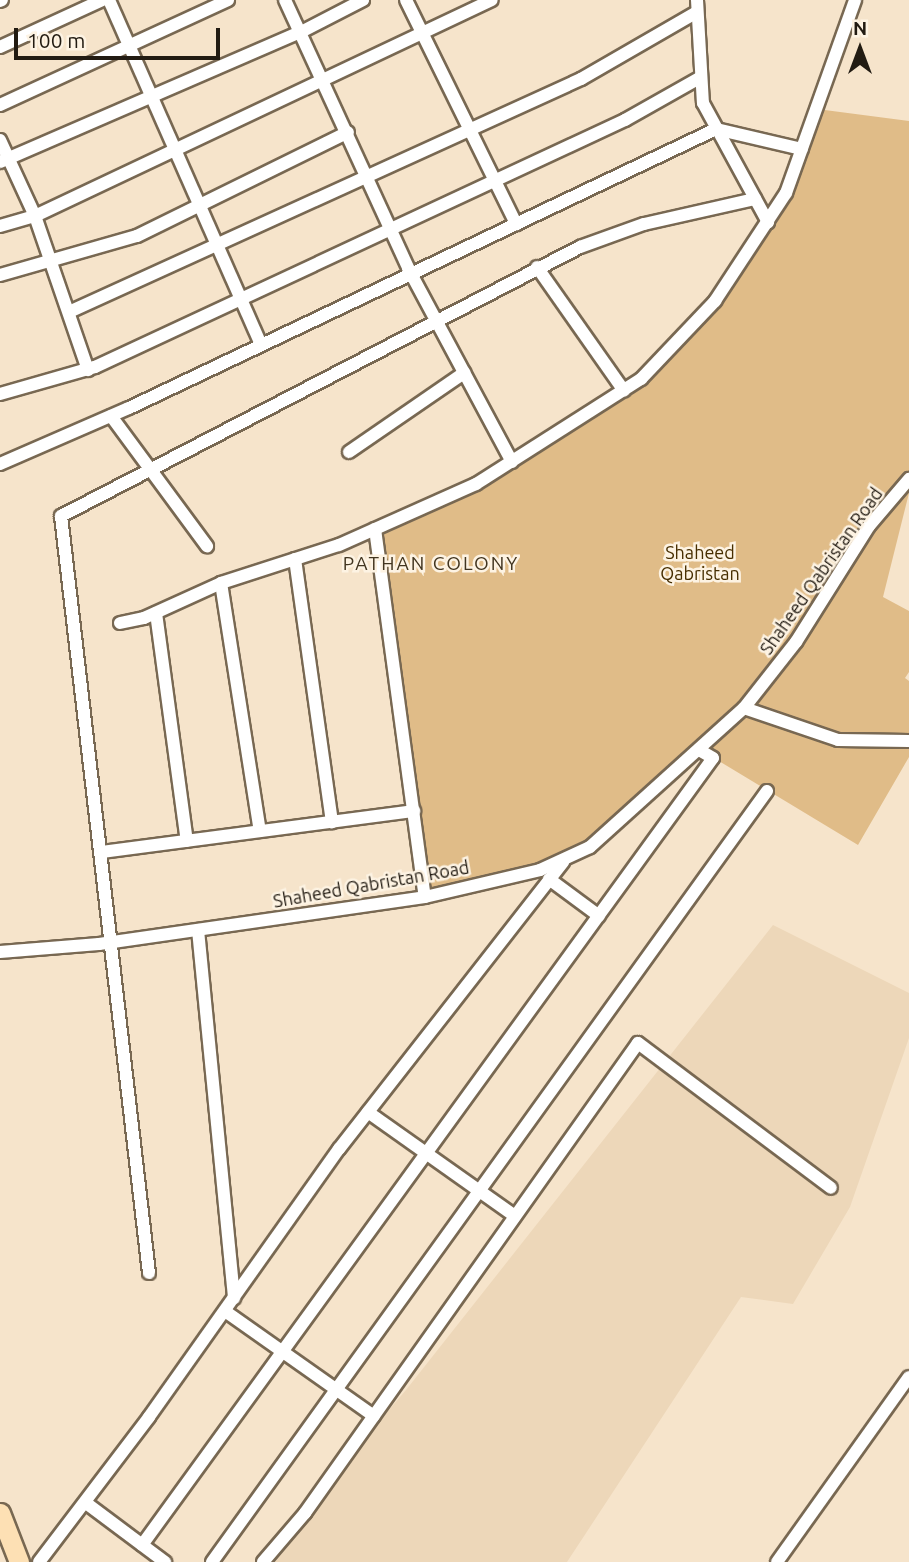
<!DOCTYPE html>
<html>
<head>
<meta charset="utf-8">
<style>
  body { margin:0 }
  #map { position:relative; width:909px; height:1562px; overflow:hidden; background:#f6e4cb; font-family:Ubuntu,sans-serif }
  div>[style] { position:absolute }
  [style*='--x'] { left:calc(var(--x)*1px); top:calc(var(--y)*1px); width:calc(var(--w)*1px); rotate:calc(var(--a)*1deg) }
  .built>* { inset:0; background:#edd7b9 }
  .green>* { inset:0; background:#e0bc88 }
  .roads { filter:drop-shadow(2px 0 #786852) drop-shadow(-2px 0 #786852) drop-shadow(0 2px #786852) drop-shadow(0 -2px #786852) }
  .minor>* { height:12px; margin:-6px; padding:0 6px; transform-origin:6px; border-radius:6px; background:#fff }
  .primary>* { height:19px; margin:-9.5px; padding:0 9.5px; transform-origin:9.5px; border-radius:9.5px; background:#fde0b4 }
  span { translate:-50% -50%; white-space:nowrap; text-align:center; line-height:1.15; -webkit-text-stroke:5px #fdf3e3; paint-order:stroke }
  .park-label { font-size:18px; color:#472e00 }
  .street-label { font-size:18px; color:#221b12 }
  .neighbourhood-label { font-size:19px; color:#423520; letter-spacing:2px }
  .north { position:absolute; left:825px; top:14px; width:70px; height:70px; -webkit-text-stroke:5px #fdf3e3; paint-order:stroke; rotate:0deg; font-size:19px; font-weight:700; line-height:28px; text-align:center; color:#221b12 }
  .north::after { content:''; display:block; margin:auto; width:24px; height:32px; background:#221b12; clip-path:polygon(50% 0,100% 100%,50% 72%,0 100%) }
  .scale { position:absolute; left:14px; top:28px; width:206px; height:32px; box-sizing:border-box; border:4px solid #221b12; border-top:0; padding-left:9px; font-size:21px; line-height:24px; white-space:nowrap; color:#221b12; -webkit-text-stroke:5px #fdf3e3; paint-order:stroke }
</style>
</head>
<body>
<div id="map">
  <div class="built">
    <div style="clip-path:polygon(773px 925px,909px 993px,909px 1038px,850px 1207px,793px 1304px,741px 1297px,567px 1562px,258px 1562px,406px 1390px)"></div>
  </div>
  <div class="green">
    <div style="clip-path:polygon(817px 109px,909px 121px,909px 493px,883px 597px,909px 611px,909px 672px,905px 678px,909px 681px,909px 757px,858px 845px,699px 749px,590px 847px,540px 870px,429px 896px,375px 529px,476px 484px,641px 379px,715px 301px,786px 193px)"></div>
  </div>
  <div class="roads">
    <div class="minor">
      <div style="--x:109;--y:0;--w:377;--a:66.2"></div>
      <div style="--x:285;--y:0;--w:295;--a:65.3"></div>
      <div style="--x:408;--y:268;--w:220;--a:61.8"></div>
      <div style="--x:406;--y:0;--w:250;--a:63.8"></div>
      <div style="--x:697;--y:0;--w:103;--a:86.7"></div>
      <div style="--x:703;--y:103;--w:136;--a:61.4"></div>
      <div style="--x:0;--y:1;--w:2;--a:-27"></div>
      <div style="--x:0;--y:47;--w:112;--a:-24.7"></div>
      <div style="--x:0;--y:105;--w:251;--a:-24.7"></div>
      <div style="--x:0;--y:140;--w:84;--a:65.3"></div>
      <div style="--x:35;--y:216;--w:163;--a:71"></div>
      <div style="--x:0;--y:162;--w:328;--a:-23.4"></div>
      <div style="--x:301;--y:32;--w:70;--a:-27.3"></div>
      <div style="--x:0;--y:226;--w:36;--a:-16"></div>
      <div style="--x:35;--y:216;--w:505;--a:-25.3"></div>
      <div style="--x:537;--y:267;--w:151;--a:54.9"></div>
      <div style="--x:0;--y:275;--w:142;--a:-15.9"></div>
      <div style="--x:137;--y:236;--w:235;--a:-26.2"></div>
      <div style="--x:69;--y:312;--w:563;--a:-24.47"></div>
      <div style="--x:581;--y:79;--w:134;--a:-30"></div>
      <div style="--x:0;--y:394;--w:99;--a:-15.9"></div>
      <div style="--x:95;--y:367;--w:585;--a:-24.99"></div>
      <div style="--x:625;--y:120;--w:87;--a:-29.5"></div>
      <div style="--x:111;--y:416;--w:162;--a:53.6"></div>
      <div style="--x:349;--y:452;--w:140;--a:-34.5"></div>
      <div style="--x:0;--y:464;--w:141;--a:-23.5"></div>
      <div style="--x:129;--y:408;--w:650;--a:-25.42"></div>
      <div style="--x:716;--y:129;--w:88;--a:13.1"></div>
      <div style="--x:375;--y:529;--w:371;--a:82.3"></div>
      <div style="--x:295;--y:559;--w:266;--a:82"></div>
      <div style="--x:221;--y:583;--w:251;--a:81.1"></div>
      <div style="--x:156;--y:613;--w:230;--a:82.3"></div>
      <div style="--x:120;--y:623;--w:25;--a:-12"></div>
      <div style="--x:144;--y:618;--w:85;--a:-24.4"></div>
      <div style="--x:221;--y:583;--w:124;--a:-17.9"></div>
      <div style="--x:339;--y:545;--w:150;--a:-24"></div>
      <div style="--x:476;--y:484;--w:196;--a:-32.5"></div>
      <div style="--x:641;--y:379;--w:108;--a:-46.5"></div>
      <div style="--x:715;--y:301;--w:129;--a:-56.7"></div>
      <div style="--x:786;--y:193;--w:205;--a:-70.3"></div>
      <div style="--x:744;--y:708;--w:99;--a:18.8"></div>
      <div style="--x:838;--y:740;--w:71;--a:0.8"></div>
      <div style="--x:102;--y:852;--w:315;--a:-7.5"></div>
      <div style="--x:549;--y:879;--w:62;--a:36.5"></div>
      <div style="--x:198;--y:930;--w:370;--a:84.4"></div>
      <div style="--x:0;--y:952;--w:99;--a:-4.6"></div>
      <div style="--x:99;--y:944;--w:329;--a:-8.2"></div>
      <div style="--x:425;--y:897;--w:118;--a:-13.2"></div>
      <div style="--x:540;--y:870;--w:55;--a:-24.7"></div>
      <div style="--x:590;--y:847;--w:207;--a:-42.1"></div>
      <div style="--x:744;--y:708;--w:84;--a:-51.8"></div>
      <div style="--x:796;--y:642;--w:137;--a:-57.8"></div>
      <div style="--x:869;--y:526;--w:62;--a:-49.6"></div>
      <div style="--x:368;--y:1112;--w:180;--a:35.3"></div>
      <div style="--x:149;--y:1273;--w:762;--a:-96.63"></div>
      <div style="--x:61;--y:516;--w:585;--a:-27.4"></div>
      <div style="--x:580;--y:247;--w:68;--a:-19.8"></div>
      <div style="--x:644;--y:224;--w:114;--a:-12.7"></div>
      <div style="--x:225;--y:1311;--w:182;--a:35.2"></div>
      <div style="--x:86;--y:1503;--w:99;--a:36.8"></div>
      <div style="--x:142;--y:1545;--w:972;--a:-54.04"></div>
      <div style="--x:713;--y:758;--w:16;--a:-150"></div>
      <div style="--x:39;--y:1562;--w:182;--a:-52.8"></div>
      <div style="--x:149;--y:1417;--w:329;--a:-54.7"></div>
      <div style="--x:339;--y:1149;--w:364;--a:-52"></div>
      <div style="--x:212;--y:1562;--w:950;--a:-54.25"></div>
      <div style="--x:263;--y:1562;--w:65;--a:-49.4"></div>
      <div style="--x:305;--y:1513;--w:576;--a:-54.68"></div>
      <div style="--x:638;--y:1043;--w:241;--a:36.9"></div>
      <div style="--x:777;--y:1562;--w:227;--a:-54.5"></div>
    </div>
    <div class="primary">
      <div style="--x:0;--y:1513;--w:53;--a:68.8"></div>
    </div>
  </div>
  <div class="park-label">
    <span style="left:700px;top:563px">Shaheed<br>Qabristan</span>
  </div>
  <div class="street-label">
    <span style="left:821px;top:571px;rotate:-55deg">Shaheed Qabristan Road</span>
    <span style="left:371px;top:884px;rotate:-10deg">Shaheed Qabristan Road</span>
  </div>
  <div class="neighbourhood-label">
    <span style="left:431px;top:564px">PATHAN COLONY</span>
  </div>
  <div class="north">N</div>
  <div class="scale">100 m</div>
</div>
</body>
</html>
